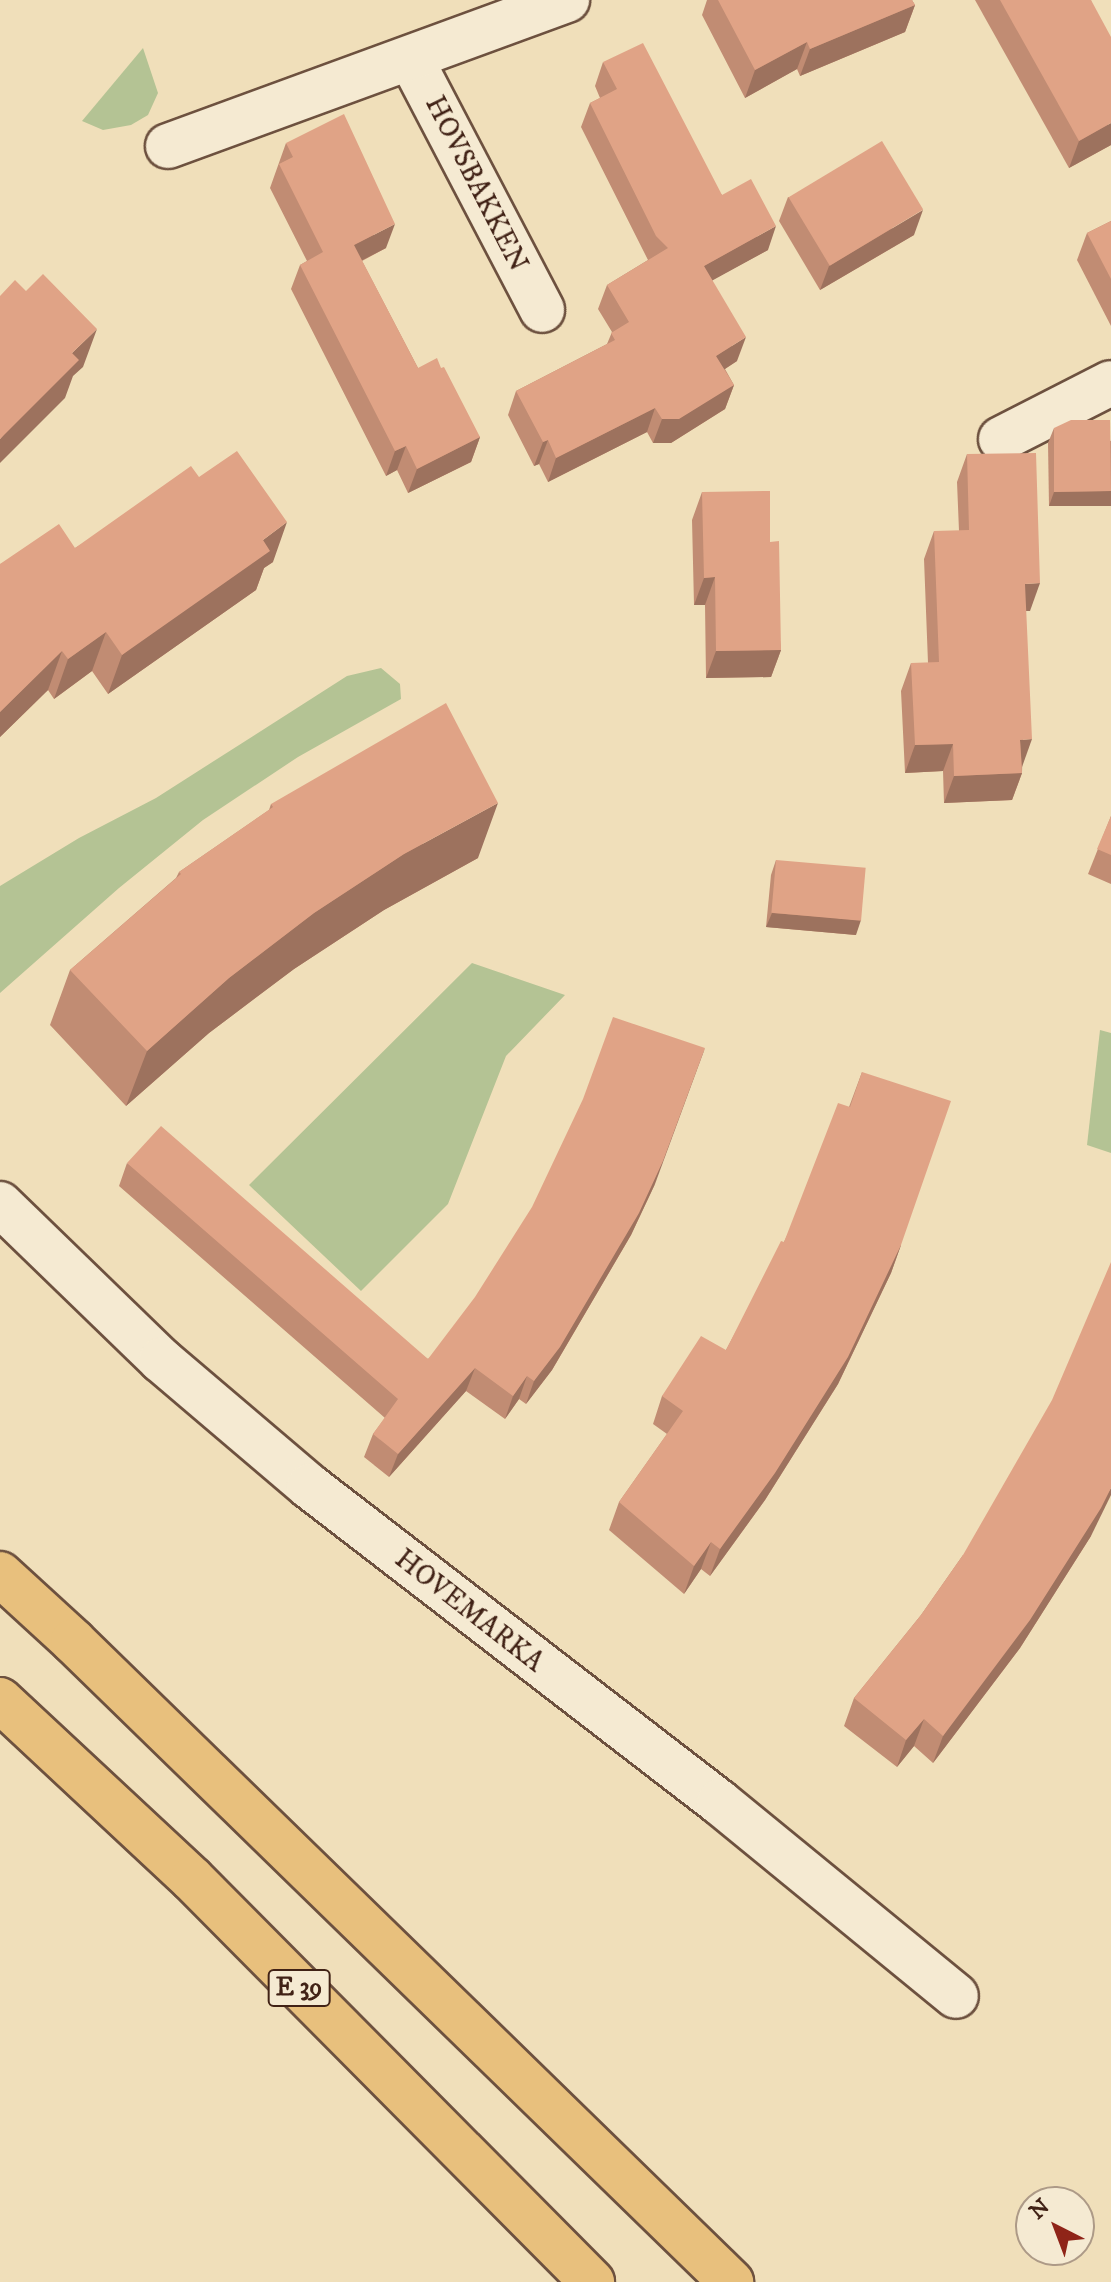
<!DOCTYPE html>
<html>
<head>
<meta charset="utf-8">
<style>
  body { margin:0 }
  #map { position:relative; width:1111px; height:2282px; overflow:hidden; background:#f0dfba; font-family:"IM FELL DW Pica",serif }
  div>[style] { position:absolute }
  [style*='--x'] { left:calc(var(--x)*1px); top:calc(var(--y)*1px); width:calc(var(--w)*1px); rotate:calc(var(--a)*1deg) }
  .green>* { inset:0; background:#b4c394 }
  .roads { filter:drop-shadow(2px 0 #6d513f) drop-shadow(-2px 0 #6d513f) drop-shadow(0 2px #6d513f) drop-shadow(0 -2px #6d513f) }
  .minor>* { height:44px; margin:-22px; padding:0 22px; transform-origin:22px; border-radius:22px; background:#f5ead2 }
  .highway>* { height:44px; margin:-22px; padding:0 22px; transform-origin:22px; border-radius:22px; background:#e8c07d }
  .wall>* { inset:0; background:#c18c73 }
  .shaded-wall>* { inset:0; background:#9d725e }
  .building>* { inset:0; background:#e0a386; transform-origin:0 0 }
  span { translate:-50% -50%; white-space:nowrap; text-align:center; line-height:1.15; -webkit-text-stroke:6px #f5ead2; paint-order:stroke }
  .shield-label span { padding:2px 6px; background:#f5ead2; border:2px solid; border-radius:6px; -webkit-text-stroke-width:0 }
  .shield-label { font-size:26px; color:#412216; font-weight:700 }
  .street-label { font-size:28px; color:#412216 }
  .north { position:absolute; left:1015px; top:2186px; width:80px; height:80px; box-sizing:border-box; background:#f5ead2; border:2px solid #ad9a87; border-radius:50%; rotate:318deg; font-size:22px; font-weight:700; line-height:32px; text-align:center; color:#412216 }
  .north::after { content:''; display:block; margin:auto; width:28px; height:36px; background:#8f2418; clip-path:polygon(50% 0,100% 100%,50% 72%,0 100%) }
</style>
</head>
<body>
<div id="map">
  <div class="green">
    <div style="clip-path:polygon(143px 48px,158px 93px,148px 115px,131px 125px,103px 130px,82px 121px)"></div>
    <div style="clip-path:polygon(381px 668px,400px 684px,401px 699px,298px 757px,203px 820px,119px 888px,0 993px,0 886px,79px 838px,156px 798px,347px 676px)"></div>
    <div style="clip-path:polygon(472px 963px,565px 995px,506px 1056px,448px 1204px,361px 1291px,249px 1185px)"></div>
    <div style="clip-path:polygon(1100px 1030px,1111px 1033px,1111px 1153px,1087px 1145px)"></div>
  </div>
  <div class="roads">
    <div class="minor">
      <div style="--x:411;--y:59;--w:283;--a:62.4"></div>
      <div style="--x:168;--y:146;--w:425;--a:-20.1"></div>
      <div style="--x:1001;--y:439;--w:123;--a:-27"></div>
      <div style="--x:0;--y:1204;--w:224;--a:44.1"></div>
      <div style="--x:161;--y:1360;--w:194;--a:40.4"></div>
      <div style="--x:309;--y:1486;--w:518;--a:37.62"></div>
      <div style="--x:719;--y:1802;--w:306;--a:39.3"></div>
    </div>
    <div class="highway">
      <div style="--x:0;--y:1574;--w:99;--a:42.5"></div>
      <div style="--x:73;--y:1641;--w:919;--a:44.25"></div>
      <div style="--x:0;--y:1700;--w:262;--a:43"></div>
      <div style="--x:192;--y:1879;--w:568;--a:45.21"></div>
    </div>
  </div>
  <div class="wall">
    <div style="clip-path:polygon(707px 0,912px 0,915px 5px,905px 32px,800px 76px,797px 69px,745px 98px,702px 15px)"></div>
    <div style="clip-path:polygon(975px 0,1091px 0,1111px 145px,1069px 168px)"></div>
    <div style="clip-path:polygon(603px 62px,722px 195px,768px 250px,712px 280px,737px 361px,725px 369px,734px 385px,725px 409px,671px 443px,653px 443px,647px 432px,548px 482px,539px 464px,534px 466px,508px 415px,516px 391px,607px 344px,612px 332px,598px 309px,607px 285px,648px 260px,581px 127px,590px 103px,600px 98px,595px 86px)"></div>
    <div style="clip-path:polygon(286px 143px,386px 248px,362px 261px,418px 368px,480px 437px,471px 462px,408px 493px,397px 470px,386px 476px,291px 289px,300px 265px,307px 261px,270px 188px)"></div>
    <div style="clip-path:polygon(788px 197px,914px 235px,820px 290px,779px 221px)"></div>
    <div style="clip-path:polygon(1111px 221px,1111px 326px,1077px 260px,1087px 233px)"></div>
    <div style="clip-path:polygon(1054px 428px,1111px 441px,1111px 506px,1049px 506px,1048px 443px)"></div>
    <div style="clip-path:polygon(967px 454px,1030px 611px,1026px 611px,1022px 773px,1012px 800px,944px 803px,943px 771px,905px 773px,901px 691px,911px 663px,928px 663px,924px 559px,934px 531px,959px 531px,957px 482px)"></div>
    <div style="clip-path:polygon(199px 477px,273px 562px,264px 568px,256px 590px,108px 694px,92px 671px,54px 699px,48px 690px,0 737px,0 564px,75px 548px)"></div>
    <div style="clip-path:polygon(702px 492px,770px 542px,781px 650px,771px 677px,706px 678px,705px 605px,694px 605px,692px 520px)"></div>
    <div style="clip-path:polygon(271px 804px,478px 858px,384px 910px,294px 969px,209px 1033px,126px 1106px,50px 1025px,70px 970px,176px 878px,179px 872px,269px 810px)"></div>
    <div style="clip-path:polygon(1111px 816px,1111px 884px,1088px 874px)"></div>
    <div style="clip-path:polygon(776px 860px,856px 935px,766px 927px,771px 875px)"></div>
    <div style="clip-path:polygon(862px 1072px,901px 1245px,891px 1273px,838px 1384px,765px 1500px,710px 1576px,701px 1569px,684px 1594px,609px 1530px,619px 1502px,667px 1434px,653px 1424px,662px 1396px,726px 1350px,784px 1242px,849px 1107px)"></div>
    <div style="clip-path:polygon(127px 1163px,428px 1359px,655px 1184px,631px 1235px,552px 1370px,526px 1404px,519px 1399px,505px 1419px,466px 1391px,389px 1477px,364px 1457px,373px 1434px,385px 1418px,119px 1186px)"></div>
    <div style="clip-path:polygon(1091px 1536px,1020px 1648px,933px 1763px,914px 1746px,897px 1767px,844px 1726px,854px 1698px,921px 1615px,963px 1555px)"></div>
  </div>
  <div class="shaded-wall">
    <div style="clip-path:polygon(915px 5px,905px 32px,800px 76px,810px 49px)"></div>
    <div style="clip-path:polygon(807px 42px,797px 69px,745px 98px,755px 70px)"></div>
    <div style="clip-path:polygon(1111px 123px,1111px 145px,1069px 168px,1079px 141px)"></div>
    <div style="clip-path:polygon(923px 210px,914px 235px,820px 290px,829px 266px)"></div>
    <div style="clip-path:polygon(395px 224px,386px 248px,345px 269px,354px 245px)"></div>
    <div style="clip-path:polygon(776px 226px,768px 250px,695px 290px,704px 266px)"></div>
    <div style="clip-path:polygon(97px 329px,83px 367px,73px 376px,65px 398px,0 463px,0 439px,72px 353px)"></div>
    <div style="clip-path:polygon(746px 337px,737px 361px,708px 380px,716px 356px)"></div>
    <div style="clip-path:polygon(734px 385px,725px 409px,671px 443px,653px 443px,662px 419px)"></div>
    <div style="clip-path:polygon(655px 408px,647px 432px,548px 482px,556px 458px)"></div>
    <div style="clip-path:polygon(480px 437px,471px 462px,408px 493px,417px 469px)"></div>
    <div style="clip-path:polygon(548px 440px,539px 464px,534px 466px,543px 442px)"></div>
    <div style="clip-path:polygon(406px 446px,397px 470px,386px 476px,395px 451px)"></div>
    <div style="clip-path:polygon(1111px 491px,1111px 506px,1049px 506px,1054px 492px)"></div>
    <div style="clip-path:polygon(287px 522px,273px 562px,264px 568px,256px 590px,108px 694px,122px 655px,263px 540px)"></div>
    <div style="clip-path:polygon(715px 577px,705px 605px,694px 605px,704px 578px)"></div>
    <div style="clip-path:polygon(1040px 583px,1030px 611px,1015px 611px,1025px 584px)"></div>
    <div style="clip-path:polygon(106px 632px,92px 671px,54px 699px,68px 659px)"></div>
    <div style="clip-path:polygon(781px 650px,771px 677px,706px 678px,716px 651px)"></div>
    <div style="clip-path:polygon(62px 651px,48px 690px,0 737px,0 712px)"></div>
    <div style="clip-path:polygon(1032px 739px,1022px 767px,1020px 740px)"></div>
    <div style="clip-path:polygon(953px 744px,943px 771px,905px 773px,915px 745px)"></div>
    <div style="clip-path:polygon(1022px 773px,1012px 800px,944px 803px,954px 776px)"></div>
    <div style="clip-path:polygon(498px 803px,478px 858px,384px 910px,294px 969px,209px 1033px,126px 1106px,147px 1051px,229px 978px,314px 913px,404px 854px)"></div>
    <div style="clip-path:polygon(772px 913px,861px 920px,856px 935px,766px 927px)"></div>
    <div style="clip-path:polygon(705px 1048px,655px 1184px,631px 1235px,552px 1370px,526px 1404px,534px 1381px)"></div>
    <div style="clip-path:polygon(901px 1245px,891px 1273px,838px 1384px,765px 1500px,710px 1576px,720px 1549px)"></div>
    <div style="clip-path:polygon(475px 1368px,466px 1391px,389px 1477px,398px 1454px)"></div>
    <div style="clip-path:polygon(527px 1376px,519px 1399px,505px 1419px,513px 1396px)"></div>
    <div style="clip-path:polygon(1111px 1488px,1111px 1495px,1091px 1536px,1020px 1648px,933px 1763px,943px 1736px)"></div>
    <div style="clip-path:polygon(711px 1542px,701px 1569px,684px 1594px,694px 1566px)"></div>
    <div style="clip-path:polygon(924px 1719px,914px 1746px,897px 1767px,906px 1740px)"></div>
  </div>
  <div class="building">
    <div style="clip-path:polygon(718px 0,912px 0,915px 5px,810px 49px,807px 42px,755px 70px)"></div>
    <div style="clip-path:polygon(1000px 0,1091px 0,1111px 37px,1111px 123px,1079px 141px)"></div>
    <div style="clip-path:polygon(643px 43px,722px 195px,751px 179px,776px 226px,704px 266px,746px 337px,716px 356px,734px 385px,679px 419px,662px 419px,655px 408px,556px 458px,548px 440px,543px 442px,516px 391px,615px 340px,611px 333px,629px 322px,607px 285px,668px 248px,656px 236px,590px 103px,617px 89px,603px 62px)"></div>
    <div style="clip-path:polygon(344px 114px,395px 224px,354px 245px,418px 368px,437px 358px,441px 368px,444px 367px,480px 437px,417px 469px,406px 446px,395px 451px,300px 265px,323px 252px,279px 164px,293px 157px,286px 143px)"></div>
    <div style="left:882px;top:141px;width:80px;height:109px;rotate:59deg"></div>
    <div style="clip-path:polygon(1111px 221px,1111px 279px,1087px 233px)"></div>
    <div style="clip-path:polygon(43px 274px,97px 329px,72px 353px,79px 360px,0 439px,0 296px,15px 280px,26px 291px)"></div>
    <div style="clip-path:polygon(1071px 420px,1110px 420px,1111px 491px,1054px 492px,1054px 428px)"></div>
    <div style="clip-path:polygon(237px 451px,287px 522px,263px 540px,270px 551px,122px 655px,106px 632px,68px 659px,62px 651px,0 712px,0 564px,59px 524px,75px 548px,191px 466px,199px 477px)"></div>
    <div style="clip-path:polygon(1036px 453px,1040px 583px,1025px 584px,1032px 739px,1020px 740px,1022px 773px,954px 776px,953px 744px,915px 745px,911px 663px,939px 662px,934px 531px,969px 530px,967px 454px)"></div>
    <div style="clip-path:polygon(770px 491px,770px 542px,779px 541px,781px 650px,716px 651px,715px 577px,704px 578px,702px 492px)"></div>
    <div style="clip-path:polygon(446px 703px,498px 803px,404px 854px,314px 913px,229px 978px,147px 1051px,70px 970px,181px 874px,179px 872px,273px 807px,271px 804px)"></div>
    <div style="clip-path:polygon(1111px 816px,1111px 855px,1097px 849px)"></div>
    <div style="left:776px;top:860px;width:90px;height:53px;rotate:5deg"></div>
    <div style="clip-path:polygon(613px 1017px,705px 1048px,663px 1161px,639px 1213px,560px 1347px,534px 1381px,527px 1376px,513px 1396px,475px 1368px,398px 1454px,373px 1434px,398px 1399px,127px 1163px,161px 1126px,428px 1359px,475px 1297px,532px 1207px,583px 1099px)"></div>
    <div style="clip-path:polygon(862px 1072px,951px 1101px,901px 1245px,848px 1357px,775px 1473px,720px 1549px,711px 1542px,694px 1566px,619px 1502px,683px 1411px,662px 1396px,701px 1336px,726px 1350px,781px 1241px,784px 1242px,838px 1103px,850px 1107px)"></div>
    <div style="clip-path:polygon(1111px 1262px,1111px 1488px,1101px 1508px,1030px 1620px,943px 1736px,924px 1719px,906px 1740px,854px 1698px,921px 1615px,963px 1555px,1052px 1400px)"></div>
  </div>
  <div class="shield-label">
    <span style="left:299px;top:1988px">E 39</span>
  </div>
  <div class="street-label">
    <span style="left:476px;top:184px;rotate:63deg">HOVSBAKKEN</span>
    <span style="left:469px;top:1611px;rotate:38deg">HOVEMARKA</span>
  </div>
  <div class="north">N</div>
</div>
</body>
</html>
